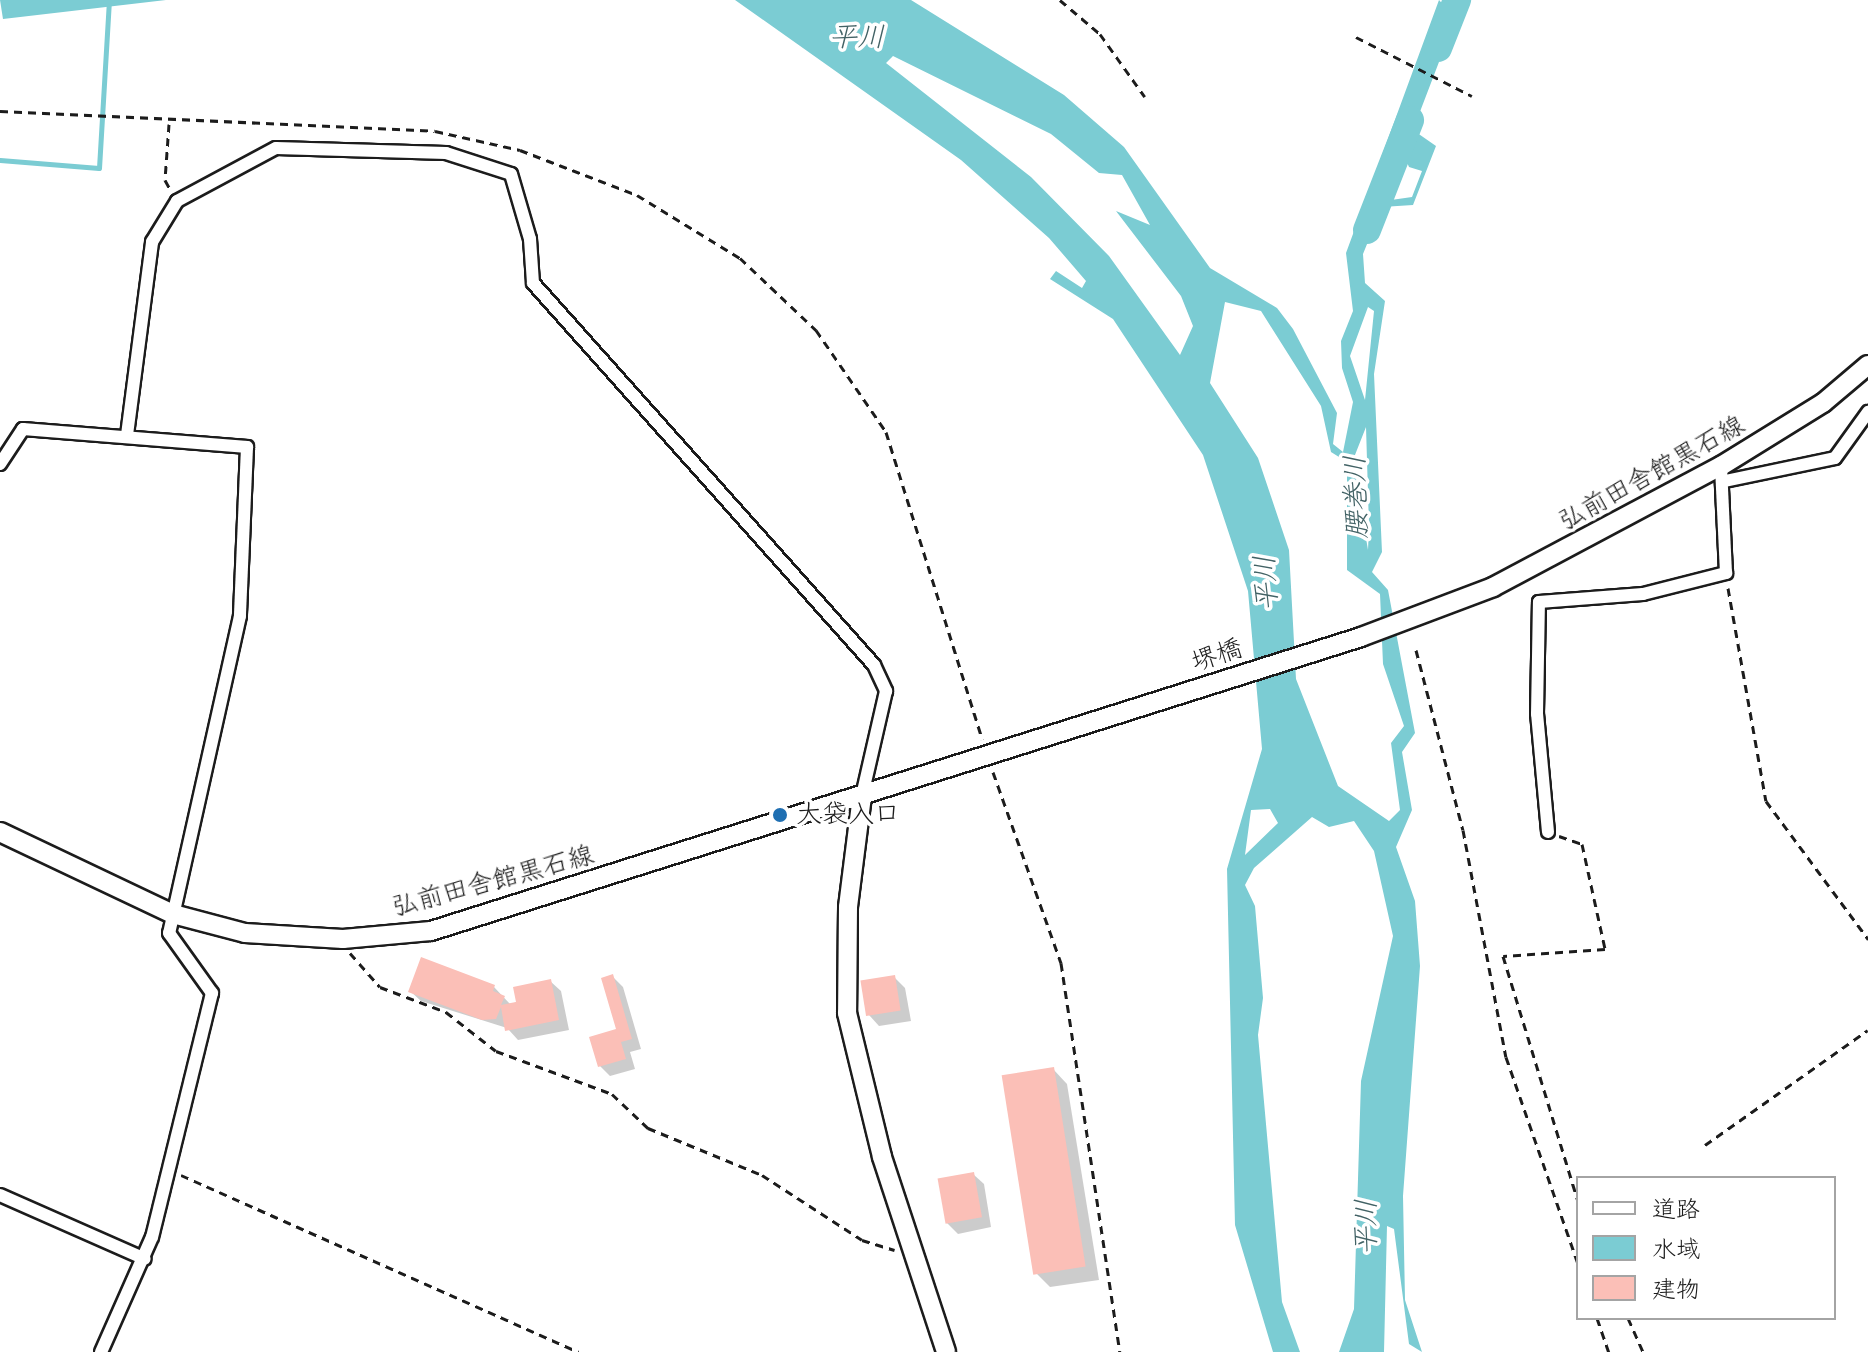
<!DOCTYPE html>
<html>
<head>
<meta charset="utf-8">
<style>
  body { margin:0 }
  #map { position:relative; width:1868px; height:1352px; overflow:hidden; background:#fff; font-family:"Architects Daughter","Klee One",sans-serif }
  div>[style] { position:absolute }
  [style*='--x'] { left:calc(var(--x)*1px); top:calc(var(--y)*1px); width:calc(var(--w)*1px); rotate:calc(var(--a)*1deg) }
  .water>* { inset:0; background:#7bccd3 }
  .shadow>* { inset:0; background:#0003 }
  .stream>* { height:5px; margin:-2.5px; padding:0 2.5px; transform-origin:2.5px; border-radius:2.5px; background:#7bccd3 }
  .river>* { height:28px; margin:-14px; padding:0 14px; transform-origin:14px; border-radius:14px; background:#7bccd3 }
  .building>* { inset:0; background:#fbbfb7; transform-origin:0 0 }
  .path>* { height:3px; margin-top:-1.5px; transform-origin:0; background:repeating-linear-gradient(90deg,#1c1c1c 0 8px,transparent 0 14px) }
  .roads { filter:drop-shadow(2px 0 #1c1c1c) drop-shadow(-2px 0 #1c1c1c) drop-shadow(0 2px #1c1c1c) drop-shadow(0 -2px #1c1c1c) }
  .street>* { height:12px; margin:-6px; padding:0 6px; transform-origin:6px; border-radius:6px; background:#fff }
  .secondary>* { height:18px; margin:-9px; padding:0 9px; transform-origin:9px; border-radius:9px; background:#fff }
  .dots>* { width:22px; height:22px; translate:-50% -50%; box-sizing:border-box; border:4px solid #fff; border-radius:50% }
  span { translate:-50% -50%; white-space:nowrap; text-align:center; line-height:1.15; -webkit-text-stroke:7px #fff; paint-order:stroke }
  .street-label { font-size:26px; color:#1c1c1c }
  .poi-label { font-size:26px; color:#1c1c1c }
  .left { translate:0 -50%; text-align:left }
  .water-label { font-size:28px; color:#426265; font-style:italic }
  .legend { position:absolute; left:1576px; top:1176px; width:260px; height:144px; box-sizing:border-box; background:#fff; border:2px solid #a4a4a4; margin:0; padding:10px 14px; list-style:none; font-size:24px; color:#1c1c1c }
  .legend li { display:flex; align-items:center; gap:16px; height:40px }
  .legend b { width:40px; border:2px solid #a4a4a4 }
</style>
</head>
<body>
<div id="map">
  <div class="water">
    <div style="clip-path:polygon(0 0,166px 0,3px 19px)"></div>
    <div style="clip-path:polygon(evenodd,735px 0,911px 0,1064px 95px,1124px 147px,1210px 268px,1277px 308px,1293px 329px,1337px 413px,1333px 444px,1343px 452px,1353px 402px,1342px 368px,1341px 341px,1353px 311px,1346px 253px,1439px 0,1462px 25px,1447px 41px,1413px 130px,1436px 146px,1413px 205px,1382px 207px,1363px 254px,1365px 283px,1385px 301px,1374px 374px,1382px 552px,1372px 572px,1388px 590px,1415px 733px,1402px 752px,1412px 810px,1396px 847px,1415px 901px,1420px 966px,1403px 1196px,1405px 1300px,1422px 1352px,1409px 1344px,1394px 1229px,1387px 1226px,1384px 1352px,1339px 1352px,1354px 1309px,1361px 1081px,1393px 936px,1374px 851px,1354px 821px,1329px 827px,1312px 817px,1254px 868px,1245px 885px,1255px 906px,1263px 998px,1258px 1035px,1282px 1302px,1300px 1352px,1273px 1352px,1235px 1225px,1227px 869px,1262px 749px,1248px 591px,1203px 455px,1113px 319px,1050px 279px,1056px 271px,1082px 288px,1086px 281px,1049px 238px,961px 160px,735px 0,893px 56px,1051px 134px,1099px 173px,1122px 175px,1150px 225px,1116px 211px,1181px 296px,1193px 326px,1180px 355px,1109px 256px,1031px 177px,886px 63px,893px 56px,735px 0,1403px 153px,1409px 167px,1422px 171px,1412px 197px,1384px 201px,1379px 189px,1390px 157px,1403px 153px,735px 0,1225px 302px,1261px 311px,1321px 406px,1331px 452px,1347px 462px,1347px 570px,1380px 594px,1383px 664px,1404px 726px,1391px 743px,1400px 810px,1389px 821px,1338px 786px,1296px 679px,1289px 550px,1258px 458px,1210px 383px,1225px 302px,735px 0,1368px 307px,1374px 311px,1365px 400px,1350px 356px,1368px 307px,735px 0,1366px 427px,1369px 527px,1368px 550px,1353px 460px,1366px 427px,735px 0,1270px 809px,1278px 823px,1245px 855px,1251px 810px,1270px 809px)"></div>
  </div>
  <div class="shadow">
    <div style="clip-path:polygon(613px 977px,623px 987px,641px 1049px,630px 1052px,635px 1069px,610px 1076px,600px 1066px,618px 1031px)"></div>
    <div style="clip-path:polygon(895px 978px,905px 988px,911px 1021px,879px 1026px,869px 1015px)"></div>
    <div style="clip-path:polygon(550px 981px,561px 991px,569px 1030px,518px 1040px,507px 1028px,421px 1001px,410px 991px,494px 987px,511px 1005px)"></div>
    <div style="clip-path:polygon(1053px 1069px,1067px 1084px,1099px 1280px,1050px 1287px,1036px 1273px)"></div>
    <div style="clip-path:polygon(973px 1174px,984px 1184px,991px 1227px,958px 1234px,947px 1223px)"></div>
  </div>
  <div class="stream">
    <div style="--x:0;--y:160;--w:99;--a:4.6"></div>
    <div style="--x:99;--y:168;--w:168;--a:-86.6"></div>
  </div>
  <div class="river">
    <div style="--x:1438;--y:48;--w:52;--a:-68.4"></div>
    <div style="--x:1367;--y:230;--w:118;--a:-68.6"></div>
  </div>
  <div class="building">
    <div style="clip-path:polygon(421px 957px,495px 985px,493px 991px,505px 996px,501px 1005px,516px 1002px,513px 987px,551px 979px,559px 1020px,505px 1031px,501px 1007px,496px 1019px,482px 1020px,408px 992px)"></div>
    <div style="clip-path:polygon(613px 974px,632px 1039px,621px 1042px,626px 1059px,598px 1067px,589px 1037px,616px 1029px,601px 978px)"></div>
    <div style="left:895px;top:975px;width:36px;height:35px;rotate:81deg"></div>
    <div style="left:1054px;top:1067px;width:202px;height:53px;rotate:81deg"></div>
    <div style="left:974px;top:1172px;width:46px;height:37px;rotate:80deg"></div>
  </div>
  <div class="path">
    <div style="--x:1060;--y:0;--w:52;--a:40.4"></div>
    <div style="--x:1100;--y:34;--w:77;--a:54.5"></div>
    <div style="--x:1356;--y:37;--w:130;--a:27"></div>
    <div style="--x:0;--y:111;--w:435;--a:2.6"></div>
    <div style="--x:435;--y:131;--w:87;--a:12.6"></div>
    <div style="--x:520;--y:150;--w:125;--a:21"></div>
    <div style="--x:637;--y:195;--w:121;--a:31.5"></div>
    <div style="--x:740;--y:258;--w:105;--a:43.5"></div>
    <div style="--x:816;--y:330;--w:124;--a:55.5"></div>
    <div style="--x:886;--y:432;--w:322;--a:72.6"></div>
    <div style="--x:169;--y:124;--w:56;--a:94.1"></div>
    <div style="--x:165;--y:180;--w:13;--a:61"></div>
    <div style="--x:1728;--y:588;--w:216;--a:79.9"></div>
    <div style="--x:1766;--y:801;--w:172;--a:53.5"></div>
    <div style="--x:1416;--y:650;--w:186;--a:75.4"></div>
    <div style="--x:1463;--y:830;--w:231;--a:79.3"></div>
    <div style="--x:1506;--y:1057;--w:219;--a:70.8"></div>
    <div style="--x:993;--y:772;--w:203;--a:70.4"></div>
    <div style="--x:1061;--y:963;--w:393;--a:81.4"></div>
    <div style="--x:1559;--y:836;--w:24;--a:19"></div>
    <div style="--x:1582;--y:844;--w:107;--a:77.6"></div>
    <div style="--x:1605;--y:949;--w:102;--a:176.1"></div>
    <div style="--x:1503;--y:956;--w:257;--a:73"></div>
    <div style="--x:350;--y:953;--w:45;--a:48.6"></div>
    <div style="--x:380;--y:987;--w:71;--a:20.7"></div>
    <div style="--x:446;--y:1012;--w:63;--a:38"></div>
    <div style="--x:496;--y:1051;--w:124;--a:20.3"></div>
    <div style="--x:612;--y:1094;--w:50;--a:43.4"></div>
    <div style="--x:648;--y:1128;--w:123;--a:22.4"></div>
    <div style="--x:762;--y:1175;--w:119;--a:33"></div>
    <div style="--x:862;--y:1240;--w:34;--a:17"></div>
    <div style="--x:1705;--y:1145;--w:199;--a:-35.2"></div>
    <div style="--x:181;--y:1175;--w:435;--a:24"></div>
    <div style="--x:1597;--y:1318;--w:36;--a:71"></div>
    <div style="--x:1628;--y:1318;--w:37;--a:66"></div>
  </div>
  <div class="roads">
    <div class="street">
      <div style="--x:127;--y:435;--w:195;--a:-82.6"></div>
      <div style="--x:152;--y:242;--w:48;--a:-58.6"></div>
      <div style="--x:177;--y:201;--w:112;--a:-28.2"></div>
      <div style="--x:276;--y:148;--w:170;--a:1.7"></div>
      <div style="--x:446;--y:153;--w:68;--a:17.9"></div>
      <div style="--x:511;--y:174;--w:68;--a:73.7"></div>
      <div style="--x:530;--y:239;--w:44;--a:86.1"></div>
      <div style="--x:533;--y:283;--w:512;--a:48.25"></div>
      <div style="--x:874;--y:665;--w:29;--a:65"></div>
      <div style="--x:886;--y:691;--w:108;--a:102.9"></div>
      <div style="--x:0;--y:464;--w:42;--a:-56.7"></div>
      <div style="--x:23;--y:429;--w:225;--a:4.6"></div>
      <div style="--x:247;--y:447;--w:169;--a:92.4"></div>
      <div style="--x:240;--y:616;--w:325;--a:102.6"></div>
      <div style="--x:169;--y:933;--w:74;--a:54.4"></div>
      <div style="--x:212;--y:993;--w:251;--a:103.8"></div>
      <div style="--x:152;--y:1237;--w:126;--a:113.9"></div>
      <div style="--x:1725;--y:481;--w:112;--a:-11.8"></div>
      <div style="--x:1835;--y:458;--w:57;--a:-54.3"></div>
      <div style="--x:1548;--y:832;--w:119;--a:-95.3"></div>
      <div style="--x:1537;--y:714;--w:112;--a:-89"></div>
      <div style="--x:1539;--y:602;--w:104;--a:-4.4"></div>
      <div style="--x:1643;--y:594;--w:86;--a:-14.2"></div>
      <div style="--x:1726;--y:573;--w:107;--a:-92.7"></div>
      <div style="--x:0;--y:1195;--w:158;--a:23.8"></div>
    </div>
    <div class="secondary">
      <div style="--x:862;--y:796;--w:112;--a:97.2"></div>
      <div style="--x:848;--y:907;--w:106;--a:90.5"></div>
      <div style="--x:847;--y:1013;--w:148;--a:76.3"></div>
      <div style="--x:882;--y:1157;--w:205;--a:71.8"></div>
      <div style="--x:0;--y:832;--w:191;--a:25.4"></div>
      <div style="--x:173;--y:914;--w:74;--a:14.8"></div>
      <div style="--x:245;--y:933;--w:98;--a:3.5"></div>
      <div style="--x:343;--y:939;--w:88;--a:-5.2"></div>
      <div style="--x:431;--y:931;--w:975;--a:-17.54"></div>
      <div style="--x:1361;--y:637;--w:141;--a:-20.7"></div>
      <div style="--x:1493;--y:587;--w:258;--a:-28"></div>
      <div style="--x:1721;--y:466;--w:120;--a:-31.7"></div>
      <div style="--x:1823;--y:403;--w:59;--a:-40.2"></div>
    </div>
  </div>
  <div class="dots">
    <div style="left:780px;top:815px;background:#1f6fb2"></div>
  </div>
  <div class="street-label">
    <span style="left:1652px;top:474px;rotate:-29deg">弘前田舎館黒石線</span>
    <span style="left:1217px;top:656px;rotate:-18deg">堺橋</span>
    <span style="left:493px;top:882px;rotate:-15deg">弘前田舎館黒石線</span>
  </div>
  <div class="poi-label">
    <span class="left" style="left:796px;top:815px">大袋入口</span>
  </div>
  <div class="water-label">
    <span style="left:857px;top:38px">平川</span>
    <span style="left:1357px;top:497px;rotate:-92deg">腰巻川</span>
    <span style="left:1267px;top:583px;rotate:-94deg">平川</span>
    <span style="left:1367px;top:1227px;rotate:-90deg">平川</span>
  </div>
  <ul class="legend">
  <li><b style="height:10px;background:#fff"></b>道路</li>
  <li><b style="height:22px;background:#7bccd3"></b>水域</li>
  <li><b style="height:22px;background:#fbbfb7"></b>建物</li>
  </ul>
</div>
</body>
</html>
